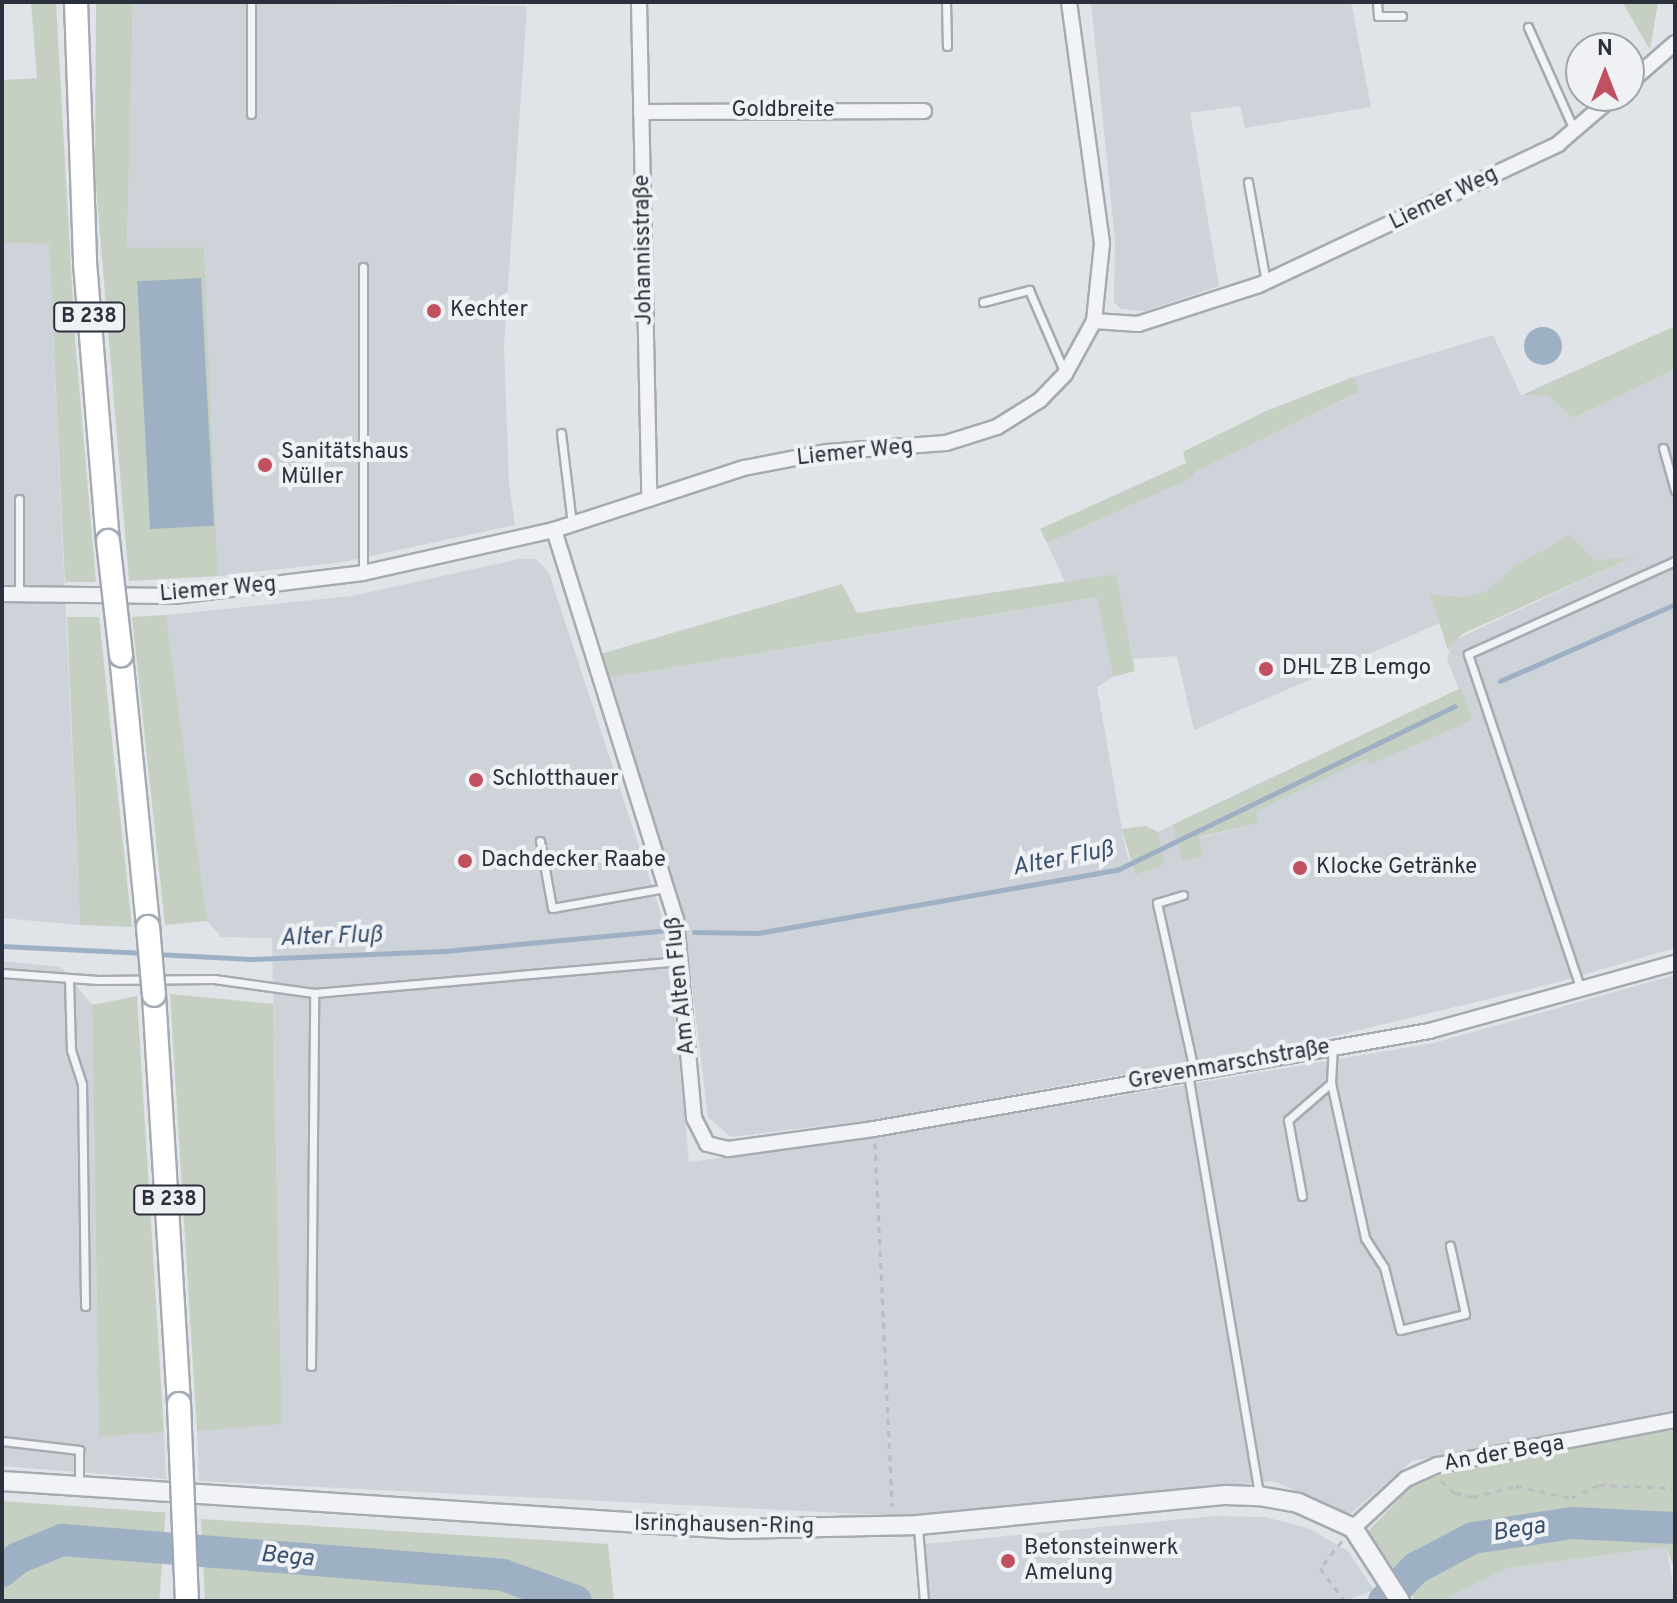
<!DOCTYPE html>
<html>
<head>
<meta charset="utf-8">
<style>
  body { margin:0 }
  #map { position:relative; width:1677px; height:1603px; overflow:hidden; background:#e0e3e7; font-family:Overpass,sans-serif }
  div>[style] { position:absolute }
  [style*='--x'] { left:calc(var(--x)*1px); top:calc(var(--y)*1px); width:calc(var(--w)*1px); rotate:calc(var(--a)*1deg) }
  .built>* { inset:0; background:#ced2d9 }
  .green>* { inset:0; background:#c5d0c2; transform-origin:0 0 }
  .water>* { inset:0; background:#9eb1c4; transform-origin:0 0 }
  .round { border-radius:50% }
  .stream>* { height:5px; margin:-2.5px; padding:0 2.5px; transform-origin:2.5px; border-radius:2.5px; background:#9eb1c4 }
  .river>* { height:32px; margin:-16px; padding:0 16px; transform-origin:16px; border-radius:16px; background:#9eb1c4 }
  .path>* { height:3px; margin-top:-1.5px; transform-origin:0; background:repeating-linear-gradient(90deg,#babdc2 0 6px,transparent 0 12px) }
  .roads { filter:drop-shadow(2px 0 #a6aab1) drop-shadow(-2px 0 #a6aab1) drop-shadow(0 2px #a6aab1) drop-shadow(0 -2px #a6aab1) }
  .service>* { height:7px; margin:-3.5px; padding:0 3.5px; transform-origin:3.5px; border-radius:3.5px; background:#f2f3f6 }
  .minor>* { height:14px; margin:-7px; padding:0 7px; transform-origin:7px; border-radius:7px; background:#f2f3f6 }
  .tertiary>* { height:18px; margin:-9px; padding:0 9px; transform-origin:9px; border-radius:9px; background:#f2f3f6 }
  .primary>* { height:22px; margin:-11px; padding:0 11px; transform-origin:11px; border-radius:11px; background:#fff }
  .bridges { filter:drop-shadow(2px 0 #a0a7b2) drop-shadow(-2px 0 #a0a7b2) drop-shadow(0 2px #a0a7b2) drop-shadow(0 -2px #a0a7b2) }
  .primary-bridge>* { height:22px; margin:-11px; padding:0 11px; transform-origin:11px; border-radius:11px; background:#fff }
  .dots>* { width:22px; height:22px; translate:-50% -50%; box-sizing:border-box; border:4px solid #eff1f5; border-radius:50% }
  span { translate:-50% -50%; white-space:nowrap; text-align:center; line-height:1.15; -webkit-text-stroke:8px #eff1f5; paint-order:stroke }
  .shield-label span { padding:2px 6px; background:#eff1f5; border:2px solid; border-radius:6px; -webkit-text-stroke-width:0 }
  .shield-label { font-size:20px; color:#2a313d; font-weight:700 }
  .street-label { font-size:22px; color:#2a313d }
  .poi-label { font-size:22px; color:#2a313d }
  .left { translate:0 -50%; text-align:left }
  .water-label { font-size:24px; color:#38506d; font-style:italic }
  .frame { position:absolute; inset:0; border:4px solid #2a313d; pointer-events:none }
  .north { position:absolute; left:1565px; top:32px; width:80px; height:80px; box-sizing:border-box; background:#eff1f5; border:2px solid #a0a4ab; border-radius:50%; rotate:0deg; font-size:22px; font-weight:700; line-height:32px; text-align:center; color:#2a313d }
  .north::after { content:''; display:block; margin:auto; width:28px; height:36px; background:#c15061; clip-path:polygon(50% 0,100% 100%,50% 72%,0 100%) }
</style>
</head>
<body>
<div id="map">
  <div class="built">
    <div style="clip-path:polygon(133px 2px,527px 6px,504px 346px,509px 484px,515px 525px,343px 562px,218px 576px,204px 247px,127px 249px)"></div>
    <div style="clip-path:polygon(1091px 2px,1351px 2px,1371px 107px,1245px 128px,1240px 106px,1190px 113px,1219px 286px,1145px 311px,1121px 309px,1114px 302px,1115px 240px)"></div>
    <div style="clip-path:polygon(2px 243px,49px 244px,80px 925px,2px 918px)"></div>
    <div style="clip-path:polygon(1493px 335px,1521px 395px,1548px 396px,1573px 418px,1675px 369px,1675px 948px,1555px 983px,1326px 1038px,871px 1120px,731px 1137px,708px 1117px,684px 921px,609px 678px,1098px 597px,1113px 677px,1097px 687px,1126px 852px,1135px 875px,1165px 864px,1158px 832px,1172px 825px,1182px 861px,1203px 855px,1199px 838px,1258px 823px,1255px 811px,1367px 759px,1369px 764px,1471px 720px,1447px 659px,1453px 641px,1632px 557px,1596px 561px,1542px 550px,1487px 591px,1466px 597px,1431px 594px,1440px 623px,1194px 730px,1177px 656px,1133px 659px,1116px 575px,1065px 582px,1047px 543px,1194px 477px,1193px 472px,1358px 393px,1353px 377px)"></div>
    <div style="clip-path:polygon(519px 559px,536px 559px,549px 573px,666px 929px,689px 1162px,882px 1136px,1434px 1043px,1675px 975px,1675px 1410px,1412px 1461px,1350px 1514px,1273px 1481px,904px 1516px,199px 1481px,197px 1431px,282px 1423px,272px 938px,221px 937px,207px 921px,166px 615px,352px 596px)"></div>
    <div style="clip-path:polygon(2px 961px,61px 967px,92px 1005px,99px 1436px,164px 1432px,166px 1479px,2px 1466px)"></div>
    <div style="clip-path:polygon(1215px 1516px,1265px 1517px,1310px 1529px,1348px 1551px,1374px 1590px,1345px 1601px,929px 1601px,925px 1544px)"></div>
    <div style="clip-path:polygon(1667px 1547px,1675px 1601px,1441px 1601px,1507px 1568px)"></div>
  </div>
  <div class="green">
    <div style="clip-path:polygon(31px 2px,56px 2px,75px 339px,96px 582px,65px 582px,49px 244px,2px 243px,2px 80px,37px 78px)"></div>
    <div style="clip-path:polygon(96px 2px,133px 2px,127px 248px,204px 247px,218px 576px,129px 581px,95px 174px)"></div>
    <div style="clip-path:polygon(1622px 2px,1658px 2px,1650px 50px)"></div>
    <div style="clip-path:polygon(1675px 326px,1675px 369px,1573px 418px,1548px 396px,1522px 395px)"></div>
    <div style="clip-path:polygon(1353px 377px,1359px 392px,1194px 472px,1194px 477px,1047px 543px,1040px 529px,1186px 463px,1183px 452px,1266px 411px)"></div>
    <div style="clip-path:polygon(1570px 535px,1596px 561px,1635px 556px,1462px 634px,1448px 650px,1430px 594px,1466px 597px,1487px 591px,1513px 567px)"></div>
    <div style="clip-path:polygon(1116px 574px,1135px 671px,1113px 677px,1097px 597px,609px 678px,600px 654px,842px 584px,857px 613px)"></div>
    <div style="clip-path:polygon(166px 615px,207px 921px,165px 925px,132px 617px)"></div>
    <div style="clip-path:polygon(67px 617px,99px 617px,132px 927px,80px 925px)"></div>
    <div style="clip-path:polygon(1461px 688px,1472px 720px,1369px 765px,1367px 759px,1256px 811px,1258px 823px,1199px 837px,1203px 856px,1182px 861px,1172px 825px)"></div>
    <div style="clip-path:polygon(1146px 826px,1158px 832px,1165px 864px,1135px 875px,1122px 829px)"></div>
    <div style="clip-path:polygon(170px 994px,273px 1004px,282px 1424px,197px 1431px)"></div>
    <div style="clip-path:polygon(137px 996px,164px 1432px,99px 1437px,92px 1005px)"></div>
    <div style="clip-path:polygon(1675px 1428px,1675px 1573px,1667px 1547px,1507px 1568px,1441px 1601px,1416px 1601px,1368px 1531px,1414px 1484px,1443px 1474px)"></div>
    <div style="left:2px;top:1501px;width:164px;height:100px;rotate:4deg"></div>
    <div style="clip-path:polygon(201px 1519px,608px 1544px,614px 1601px,205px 1601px)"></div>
  </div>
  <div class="water">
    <div style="left:201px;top:278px;width:248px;height:64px;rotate:87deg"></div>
    <div class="round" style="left:1524px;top:327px;width:38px;height:38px"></div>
  </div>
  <div class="stream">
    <div style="--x:1500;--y:681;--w:191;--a:-23.7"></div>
    <div style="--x:694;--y:932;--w:64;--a:0.9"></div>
    <div style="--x:758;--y:933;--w:364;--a:-10"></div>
    <div style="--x:1117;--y:870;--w:375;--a:-25.9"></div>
    <div style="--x:2;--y:946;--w:144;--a:2.8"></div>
    <div style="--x:156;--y:954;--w:95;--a:3"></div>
    <div style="--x:251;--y:959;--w:193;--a:-2.4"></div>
    <div style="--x:444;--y:951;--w:218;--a:-5.3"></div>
  </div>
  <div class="river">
    <div style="--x:2;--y:1571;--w:21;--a:-39"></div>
    <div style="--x:18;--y:1558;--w:48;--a:-22.2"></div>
    <div style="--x:62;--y:1540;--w:442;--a:4.5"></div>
    <div style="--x:503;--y:1575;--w:77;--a:19.6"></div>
    <div style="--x:1384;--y:1601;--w:46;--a:-45.9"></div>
    <div style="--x:1416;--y:1568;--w:64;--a:-27.8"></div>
    <div style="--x:1473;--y:1538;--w:100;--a:-8.6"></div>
    <div style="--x:1572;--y:1523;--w:103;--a:2.8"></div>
  </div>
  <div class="path">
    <div style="--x:875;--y:1143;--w:364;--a:87.3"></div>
    <div style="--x:1441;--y:1481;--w:18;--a:41"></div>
    <div style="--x:1455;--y:1493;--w:18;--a:13"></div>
    <div style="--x:1473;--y:1497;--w:44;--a:-14.3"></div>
    <div style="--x:1516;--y:1486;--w:56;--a:12.3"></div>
    <div style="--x:1571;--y:1498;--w:31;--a:-25"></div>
    <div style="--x:1599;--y:1485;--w:76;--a:2.3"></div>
    <div style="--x:1342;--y:1541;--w:35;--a:129"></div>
    <div style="--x:1320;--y:1568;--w:41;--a:52.9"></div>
  </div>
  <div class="roads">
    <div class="service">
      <div style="--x:251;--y:2;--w:112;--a:90"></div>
      <div style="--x:946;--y:2;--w:44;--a:88.7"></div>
      <div style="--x:1377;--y:2;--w:14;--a:86"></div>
      <div style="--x:1378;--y:16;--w:24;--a:0"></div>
      <div style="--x:1528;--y:27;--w:113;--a:65.9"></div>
      <div style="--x:1248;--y:182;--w:102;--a:79.8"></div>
      <div style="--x:363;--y:267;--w:306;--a:90"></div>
      <div style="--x:983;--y:302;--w:48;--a:-14.6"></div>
      <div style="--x:1029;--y:290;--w:90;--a:66.6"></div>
      <div style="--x:561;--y:433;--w:92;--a:83.1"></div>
      <div style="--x:1663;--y:448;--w:44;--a:74.1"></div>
      <div style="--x:19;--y:594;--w:95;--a:-90"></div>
      <div style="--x:540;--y:841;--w:68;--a:79.8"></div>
      <div style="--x:552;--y:908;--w:116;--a:-10"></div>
      <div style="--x:1183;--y:895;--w:27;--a:163"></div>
      <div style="--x:1157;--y:903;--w:171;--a:77.5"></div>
      <div style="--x:2;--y:973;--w:96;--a:4.2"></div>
      <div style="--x:98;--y:980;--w:116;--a:-0.5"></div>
      <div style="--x:214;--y:979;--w:101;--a:8"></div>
      <div style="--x:314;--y:993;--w:368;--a:-5"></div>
      <div style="--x:69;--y:979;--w:71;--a:88.4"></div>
      <div style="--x:71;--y:1050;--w:36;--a:72"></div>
      <div style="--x:82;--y:1084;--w:222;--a:89.2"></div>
      <div style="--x:1581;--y:990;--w:354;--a:-108.6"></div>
      <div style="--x:1468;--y:654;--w:227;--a:-24.2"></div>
      <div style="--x:1188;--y:1074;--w:427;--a:80.4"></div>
      <div style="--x:1331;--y:1083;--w:159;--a:77.6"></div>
      <div style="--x:1365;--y:1238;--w:35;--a:57"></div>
      <div style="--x:1384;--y:1267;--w:65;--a:75.7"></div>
      <div style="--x:1400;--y:1330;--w:67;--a:-13.8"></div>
      <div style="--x:1465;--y:1314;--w:70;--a:-102.4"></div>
      <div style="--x:1302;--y:1196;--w:77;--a:-100.4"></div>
      <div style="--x:1288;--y:1120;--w:57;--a:-40.7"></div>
      <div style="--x:1331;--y:1083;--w:34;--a:-87"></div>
      <div style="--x:311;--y:1366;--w:373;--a:-89.5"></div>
      <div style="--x:2;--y:1441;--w:78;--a:6.7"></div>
      <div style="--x:79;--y:1450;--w:37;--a:90"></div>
      <div style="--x:918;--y:1528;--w:73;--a:85.3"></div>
    </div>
    <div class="minor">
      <div style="--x:639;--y:2;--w:497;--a:88.8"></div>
      <div style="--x:1629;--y:83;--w:61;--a:-41"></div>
      <div style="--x:641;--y:112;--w:283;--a:-0.2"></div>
      <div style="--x:1094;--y:321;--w:44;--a:3.9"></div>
      <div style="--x:1138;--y:324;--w:127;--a:-17.9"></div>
      <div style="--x:1259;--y:285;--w:331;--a:-25.2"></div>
      <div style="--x:1558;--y:144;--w:74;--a:-40.6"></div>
      <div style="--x:554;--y:530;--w:409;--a:72.6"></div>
      <div style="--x:676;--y:920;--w:199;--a:84.8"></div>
      <div style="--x:694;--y:1118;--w:29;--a:63"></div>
      <div style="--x:707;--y:1144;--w:22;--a:13"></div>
      <div style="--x:728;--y:1149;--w:147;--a:-7.8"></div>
      <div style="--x:874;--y:1129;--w:564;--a:-10.01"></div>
      <div style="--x:1429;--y:1031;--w:255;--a:-15.5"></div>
      <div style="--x:2;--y:594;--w:172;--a:0.7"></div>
      <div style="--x:174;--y:596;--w:190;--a:-6.9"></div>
      <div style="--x:363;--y:573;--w:196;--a:-12.7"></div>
      <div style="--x:554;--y:530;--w:200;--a:-18.1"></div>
      <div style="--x:744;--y:468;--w:85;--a:-10.9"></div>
      <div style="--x:827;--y:452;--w:119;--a:-4.3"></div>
      <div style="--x:946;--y:443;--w:53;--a:-17.4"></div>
      <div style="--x:997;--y:427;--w:51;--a:-32.1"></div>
      <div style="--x:1040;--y:400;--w:36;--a:-46"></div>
      <div style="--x:1065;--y:374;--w:60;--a:-61.3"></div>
      <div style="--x:1094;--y:321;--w:78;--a:-84.1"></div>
      <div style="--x:1102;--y:243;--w:243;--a:-97.8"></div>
      <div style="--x:1353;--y:1528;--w:72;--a:-42.8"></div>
      <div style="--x:1406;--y:1479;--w:35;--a:-24"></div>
      <div style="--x:1438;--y:1465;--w:241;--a:-10.8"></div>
    </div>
    <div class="tertiary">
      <div style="--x:2;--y:1481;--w:733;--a:3.76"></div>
      <div style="--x:733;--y:1529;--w:185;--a:-1.2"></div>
      <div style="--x:918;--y:1525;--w:309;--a:-5.6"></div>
      <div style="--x:1226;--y:1495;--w:33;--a:2"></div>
      <div style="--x:1259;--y:1496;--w:40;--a:10"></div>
      <div style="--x:1298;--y:1503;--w:60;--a:24.4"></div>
      <div style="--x:1353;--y:1528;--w:87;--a:57.2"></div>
    </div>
    <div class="primary">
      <div style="--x:76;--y:2;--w:261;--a:88"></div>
      <div style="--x:85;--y:263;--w:279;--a:85.3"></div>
      <div style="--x:121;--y:655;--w:273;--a:84.3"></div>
      <div style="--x:154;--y:995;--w:410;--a:86.5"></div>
    </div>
  </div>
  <div class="bridges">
    <div class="primary-bridge">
      <div style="--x:108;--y:541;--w:115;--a:83.5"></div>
      <div style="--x:148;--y:927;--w:68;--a:85"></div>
      <div style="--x:179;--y:1404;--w:197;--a:87.7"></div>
    </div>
  </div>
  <div class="dots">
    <div style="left:434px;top:311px;background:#c15061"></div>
    <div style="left:265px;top:465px;background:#c15061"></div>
    <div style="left:1266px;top:669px;background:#c15061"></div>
    <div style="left:476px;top:780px;background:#c15061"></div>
    <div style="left:465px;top:861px;background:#c15061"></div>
    <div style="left:1300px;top:868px;background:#c15061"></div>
    <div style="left:1008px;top:1561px;background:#c15061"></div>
  </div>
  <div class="shield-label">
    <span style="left:89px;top:317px">B 238</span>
    <span style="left:169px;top:1200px">B 238</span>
  </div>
  <div class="street-label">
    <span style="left:783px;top:111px">Goldbreite</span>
    <span style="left:1444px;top:199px;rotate:-26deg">Liemer Weg</span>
    <span style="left:644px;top:250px;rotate:-91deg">Johannisstraße</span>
    <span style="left:855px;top:453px;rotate:-6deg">Liemer Weg</span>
    <span style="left:218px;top:590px;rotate:-5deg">Liemer Weg</span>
    <span style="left:681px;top:986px;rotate:-96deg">Am Alten Fluß</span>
    <span style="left:1229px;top:1065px;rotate:-10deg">Grevenmarschstraße</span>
    <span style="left:1504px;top:1454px;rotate:-10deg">An der Bega</span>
    <span style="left:724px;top:1526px;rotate:1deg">Isringhausen-Ring</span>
  </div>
  <div class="poi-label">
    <span class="left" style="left:450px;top:311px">Kechter</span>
    <span class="left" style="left:281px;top:465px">Sanitätshaus<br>Müller</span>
    <span class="left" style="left:1282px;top:669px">DHL ZB Lemgo</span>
    <span class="left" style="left:492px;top:780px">Schlotthauer</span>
    <span class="left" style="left:481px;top:861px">Dachdecker Raabe</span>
    <span class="left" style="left:1316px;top:868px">Klocke Getränke</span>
    <span class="left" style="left:1024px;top:1561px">Betonsteinwerk<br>Amelung</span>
  </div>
  <div class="water-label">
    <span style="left:1063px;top:860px;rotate:-11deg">Alter Fluß</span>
    <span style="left:331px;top:938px;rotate:-2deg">Alter Fluß</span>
    <span style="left:1519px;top:1531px;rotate:-9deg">Bega</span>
    <span style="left:287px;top:1558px;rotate:5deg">Bega</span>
  </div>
  <div class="frame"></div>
  <div class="north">N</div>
</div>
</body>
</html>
